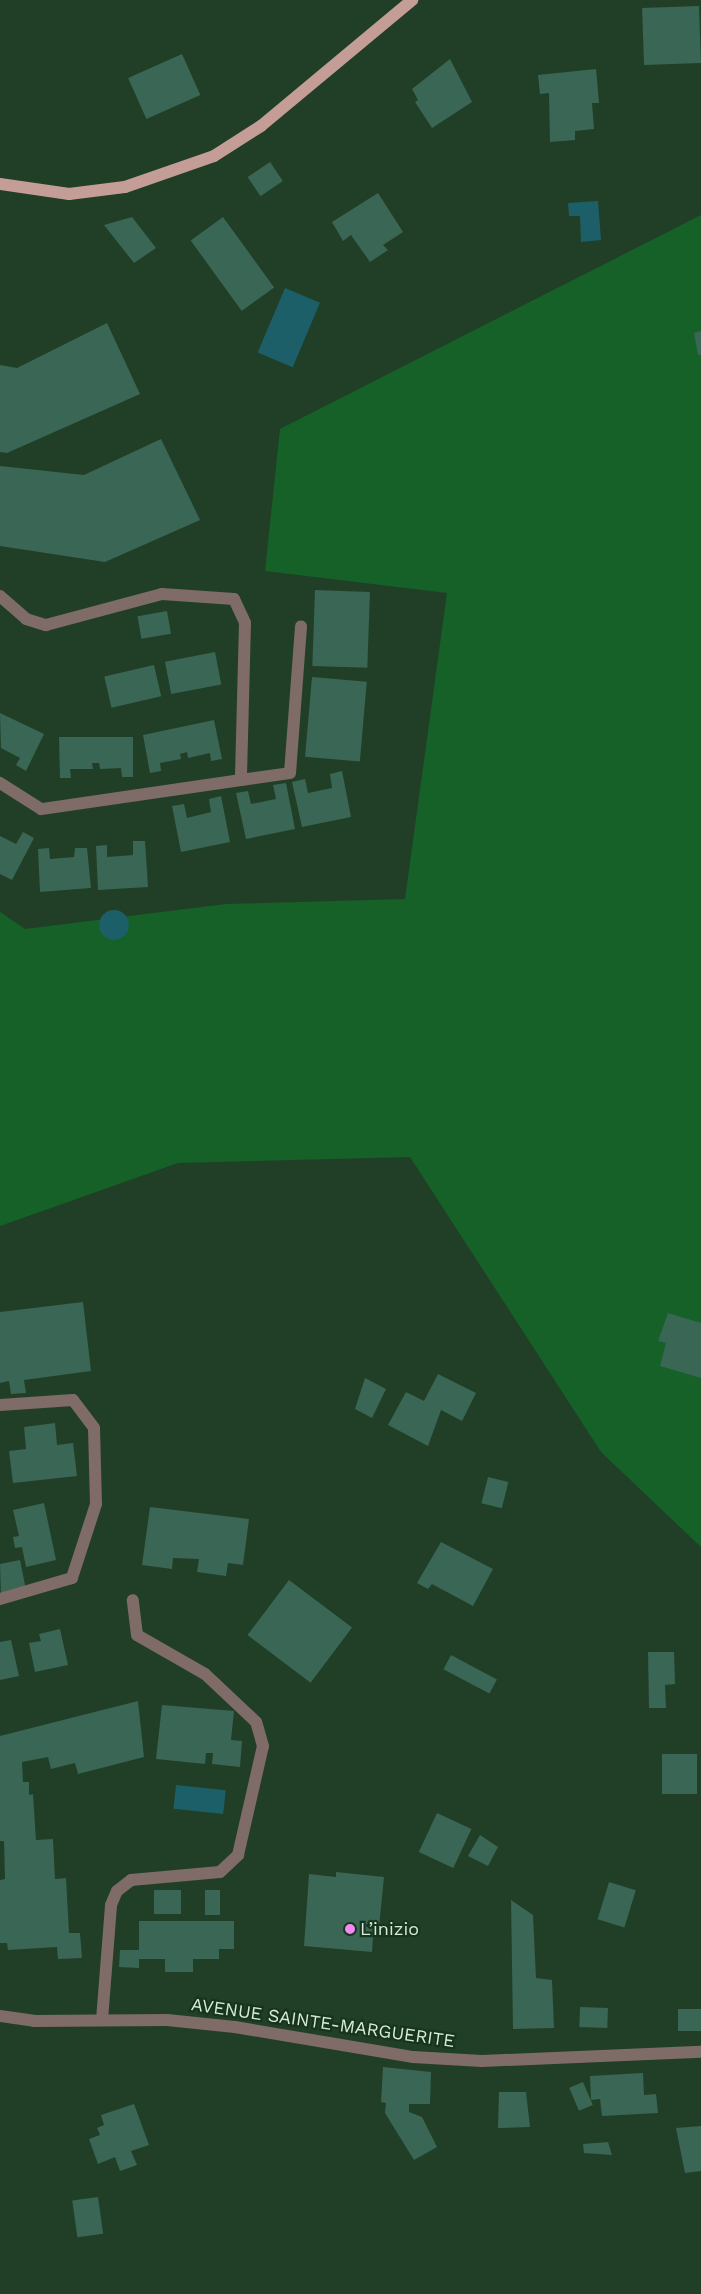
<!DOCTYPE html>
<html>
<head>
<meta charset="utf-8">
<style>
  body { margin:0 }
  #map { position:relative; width:701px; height:2294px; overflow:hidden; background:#213f26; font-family:"Work Sans",sans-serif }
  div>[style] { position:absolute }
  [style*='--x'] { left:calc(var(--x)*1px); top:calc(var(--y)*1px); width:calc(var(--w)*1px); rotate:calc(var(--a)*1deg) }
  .green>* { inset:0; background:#156128 }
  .water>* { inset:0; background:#1c5f68; transform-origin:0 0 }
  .round { border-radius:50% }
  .building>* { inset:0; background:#396655; transform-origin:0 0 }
  .minor>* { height:12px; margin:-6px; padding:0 6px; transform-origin:6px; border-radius:6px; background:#7f6b68 }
  .major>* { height:12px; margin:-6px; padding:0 6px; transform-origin:6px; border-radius:6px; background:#c59d97 }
  .dots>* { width:14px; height:14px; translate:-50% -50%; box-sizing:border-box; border:2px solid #17351c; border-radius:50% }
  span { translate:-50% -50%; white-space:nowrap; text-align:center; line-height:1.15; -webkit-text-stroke:4.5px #17351c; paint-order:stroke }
  .poi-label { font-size:18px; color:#d8eada }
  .left { translate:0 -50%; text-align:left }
  .street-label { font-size:18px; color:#d8eada }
</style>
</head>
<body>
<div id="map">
  <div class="green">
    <div style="clip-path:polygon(701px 215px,701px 1547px,601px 1452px,410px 1157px,178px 1163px,0 1226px,0 912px,25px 929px,226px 904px,405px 899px,447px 593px,265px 571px,280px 429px)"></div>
  </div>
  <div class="water">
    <div style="clip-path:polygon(598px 201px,601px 240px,581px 242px,580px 216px,569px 216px,568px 203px)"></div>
    <div style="left:285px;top:288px;width:38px;height:70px;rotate:23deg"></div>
    <div class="round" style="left:99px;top:910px;width:30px;height:30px"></div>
    <div style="left:176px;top:1785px;width:50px;height:24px;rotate:6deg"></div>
  </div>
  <div class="building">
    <div style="left:699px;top:6px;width:57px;height:57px;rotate:88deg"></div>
    <div style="left:182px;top:54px;width:45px;height:59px;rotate:66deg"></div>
    <div style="clip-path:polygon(450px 59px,472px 102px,432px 128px,415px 102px,418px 100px,412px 89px)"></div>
    <div style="clip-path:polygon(596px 69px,599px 103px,592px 103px,594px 129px,575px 131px,575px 140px,550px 142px,549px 93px,540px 94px,538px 75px)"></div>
    <div style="left:270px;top:162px;width:23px;height:27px;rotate:56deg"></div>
    <div style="clip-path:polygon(378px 193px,403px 232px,383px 245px,388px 250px,370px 262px,351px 235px,343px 241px,332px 222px)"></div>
    <div style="clip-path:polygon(132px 217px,156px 248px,134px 263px,104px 225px)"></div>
    <div style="left:223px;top:217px;width:87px;height:40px;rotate:54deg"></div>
    <div style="clip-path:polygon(107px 323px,140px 394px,7px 453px,0 452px,0 365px,17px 368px)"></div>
    <div style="clip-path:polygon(701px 331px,701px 355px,698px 355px,694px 333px)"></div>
    <div style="clip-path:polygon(161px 439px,200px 520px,105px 562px,0 546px,0 466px,84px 475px)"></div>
    <div style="left:315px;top:590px;width:55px;height:76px;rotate:2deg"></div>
    <div style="left:167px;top:611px;width:23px;height:30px;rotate:80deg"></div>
    <div style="left:215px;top:652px;width:33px;height:51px;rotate:79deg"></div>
    <div style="left:154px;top:665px;width:32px;height:51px;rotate:77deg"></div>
    <div style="left:312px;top:677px;width:55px;height:80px;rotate:5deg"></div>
    <div style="clip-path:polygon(0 713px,44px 734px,26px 771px,16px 765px,20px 758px,1px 748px)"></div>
    <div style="clip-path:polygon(214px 720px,222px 759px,211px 761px,210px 753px,188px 758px,187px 752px,180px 754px,181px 759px,160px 763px,161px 771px,150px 773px,143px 735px)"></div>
    <div style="clip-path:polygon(59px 737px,133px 737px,133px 777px,122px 777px,121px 768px,100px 769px,99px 763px,92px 763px,93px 769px,70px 769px,71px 778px,60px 778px)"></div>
    <div style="clip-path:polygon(342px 771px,351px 817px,302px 827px,292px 782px,305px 779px,308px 793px,332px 788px,330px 774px)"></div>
    <div style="clip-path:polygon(286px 783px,295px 829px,246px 839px,236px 793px,248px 791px,251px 804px,276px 799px,273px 785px)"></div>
    <div style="clip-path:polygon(221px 796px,230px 842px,181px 852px,172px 806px,184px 804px,187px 818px,211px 812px,209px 799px)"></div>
    <div style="clip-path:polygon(23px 832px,34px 838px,12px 880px,0 874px,0 836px,16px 844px)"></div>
    <div style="clip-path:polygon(133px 841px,145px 841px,148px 887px,98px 890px,96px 846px,107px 845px,107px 857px,133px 855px)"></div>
    <div style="clip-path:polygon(49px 848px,50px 859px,74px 857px,75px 848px,87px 848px,91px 888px,40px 892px,38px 849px)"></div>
    <div style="clip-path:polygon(83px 1302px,91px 1371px,24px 1380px,26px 1393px,11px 1394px,9px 1381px,0 1383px,0 1312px)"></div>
    <div style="clip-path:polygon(668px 1313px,701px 1323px,701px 1378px,660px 1366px,666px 1343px,658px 1341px)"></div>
    <div style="clip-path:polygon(438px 1374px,476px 1393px,462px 1421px,441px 1410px,428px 1446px,388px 1425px,406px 1392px,424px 1401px)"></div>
    <div style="clip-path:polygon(365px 1378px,386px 1389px,372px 1418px,355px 1409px)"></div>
    <div style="clip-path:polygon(55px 1423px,57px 1445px,73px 1443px,77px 1476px,13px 1483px,9px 1451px,26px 1449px,24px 1427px)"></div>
    <div style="left:488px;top:1477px;width:21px;height:27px;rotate:14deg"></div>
    <div style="clip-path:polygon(44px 1503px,56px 1560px,26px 1567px,22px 1547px,15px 1548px,13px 1537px,19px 1536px,13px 1510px)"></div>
    <div style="clip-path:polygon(150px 1507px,249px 1519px,243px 1565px,228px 1563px,226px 1576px,197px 1572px,199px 1559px,173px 1558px,172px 1569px,142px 1565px)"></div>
    <div style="clip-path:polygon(441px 1542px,493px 1569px,473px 1606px,432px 1584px,428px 1589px,417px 1583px)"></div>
    <div style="clip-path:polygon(20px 1560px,26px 1590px,1px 1595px,0 1564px)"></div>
    <div style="left:289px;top:1580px;width:79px;height:69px;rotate:37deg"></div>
    <div style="clip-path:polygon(60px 1629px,68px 1665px,35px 1672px,29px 1643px,41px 1641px,39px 1634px)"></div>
    <div style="clip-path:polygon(11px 1640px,19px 1676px,0 1680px,0 1642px)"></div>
    <div style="clip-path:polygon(648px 1652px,674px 1652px,675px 1684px,665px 1685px,666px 1708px,649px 1708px)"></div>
    <div style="left:451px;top:1655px;width:52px;height:16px;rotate:28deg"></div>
    <div style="clip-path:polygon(138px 1701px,144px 1757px,78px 1774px,75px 1763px,51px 1769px,48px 1757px,22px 1762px,23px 1782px,29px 1782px,29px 1795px,33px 1794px,36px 1840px,53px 1839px,55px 1879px,66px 1878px,69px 1933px,80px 1933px,82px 1958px,58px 1959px,57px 1947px,8px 1950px,7px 1943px,0 1943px,0 1880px,5px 1879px,4px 1841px,0 1841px,0 1736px)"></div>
    <div style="clip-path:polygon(162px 1705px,234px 1711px,231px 1740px,242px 1741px,240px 1767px,212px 1764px,213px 1753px,206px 1753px,205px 1764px,156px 1759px)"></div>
    <div style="left:662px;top:1754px;width:35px;height:40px"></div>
    <div style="left:437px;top:1813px;width:38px;height:43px;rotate:25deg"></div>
    <div style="clip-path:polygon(480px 1835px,498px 1847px,488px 1866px,468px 1856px)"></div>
    <div style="clip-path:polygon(336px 1872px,384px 1877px,378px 1937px,373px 1937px,372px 1952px,304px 1946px,309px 1874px,336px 1877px)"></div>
    <div style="left:609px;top:1882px;width:28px;height:39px;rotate:17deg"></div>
    <div style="left:154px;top:1890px;width:27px;height:24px"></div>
    <div style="left:205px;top:1890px;width:15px;height:25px"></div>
    <div style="clip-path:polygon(511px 1900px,533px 1915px,536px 1978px,552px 1980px,554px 2028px,513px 2029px)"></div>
    <div style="clip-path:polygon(139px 1921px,234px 1921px,234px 1949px,219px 1949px,219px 1959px,193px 1959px,193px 1972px,165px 1972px,165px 1959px,139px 1959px,139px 1968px,119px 1967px,120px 1950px,139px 1950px)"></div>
    <div style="left:580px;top:2007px;width:28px;height:20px;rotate:2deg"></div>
    <div style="left:701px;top:2009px;width:22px;height:23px;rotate:90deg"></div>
    <div style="clip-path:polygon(383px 2067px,431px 2072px,430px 2104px,409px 2104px,409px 2112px,422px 2117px,437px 2147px,414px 2160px,385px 2113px,386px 2103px,381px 2102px)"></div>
    <div style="clip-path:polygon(643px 2073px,644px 2095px,656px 2094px,658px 2113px,602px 2116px,600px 2099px,591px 2100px,590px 2076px)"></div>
    <div style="left:583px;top:2082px;width:25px;height:15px;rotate:67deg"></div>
    <div style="clip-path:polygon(499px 2092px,526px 2092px,530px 2127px,498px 2128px)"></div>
    <div style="clip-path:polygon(134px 2104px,149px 2145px,131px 2151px,137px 2165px,120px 2171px,115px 2157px,98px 2164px,89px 2139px,100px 2135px,97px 2128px,104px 2125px,101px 2115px)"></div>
    <div style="clip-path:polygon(701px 2126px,701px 2171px,685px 2173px,676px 2128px)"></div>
    <div style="clip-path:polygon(608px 2142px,612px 2155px,584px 2153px,583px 2144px)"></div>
    <div style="left:98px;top:2197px;width:37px;height:26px;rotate:82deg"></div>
  </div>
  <div class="minor">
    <div style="--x:0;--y:596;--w:35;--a:41"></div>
    <div style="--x:26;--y:619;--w:21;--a:17"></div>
    <div style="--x:46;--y:625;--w:120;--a:-15"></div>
    <div style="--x:162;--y:594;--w:72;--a:4"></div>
    <div style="--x:234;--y:599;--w:26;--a:65"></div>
    <div style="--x:245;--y:623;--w:157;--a:91.5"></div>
    <div style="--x:241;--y:780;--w:202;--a:171.7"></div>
    <div style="--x:41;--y:809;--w:49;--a:-147.6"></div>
    <div style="--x:241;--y:780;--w:49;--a:-8.1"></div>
    <div style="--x:290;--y:773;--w:147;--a:-85.7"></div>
    <div style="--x:0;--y:1405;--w:73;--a:-3.9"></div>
    <div style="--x:73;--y:1400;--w:35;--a:53"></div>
    <div style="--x:94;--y:1428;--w:76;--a:88.5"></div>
    <div style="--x:96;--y:1504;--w:78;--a:108"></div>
    <div style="--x:72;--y:1578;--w:75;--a:163.7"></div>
    <div style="--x:0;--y:2016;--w:34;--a:8"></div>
    <div style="--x:34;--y:2021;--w:133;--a:-0.4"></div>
    <div style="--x:167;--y:2020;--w:68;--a:5.9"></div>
    <div style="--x:235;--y:2027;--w:181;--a:9.6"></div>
    <div style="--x:413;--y:2057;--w:69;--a:3.3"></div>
    <div style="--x:482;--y:2061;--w:219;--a:-2.4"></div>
    <div style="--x:102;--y:2020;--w:115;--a:-85.5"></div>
    <div style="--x:111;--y:1905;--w:15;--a:-67"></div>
    <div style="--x:117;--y:1891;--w:18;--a:-38"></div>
    <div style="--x:131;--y:1880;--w:89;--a:-5.1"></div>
    <div style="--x:220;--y:1872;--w:25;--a:-43"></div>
    <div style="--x:238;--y:1855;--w:112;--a:-77.1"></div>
    <div style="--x:263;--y:1746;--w:25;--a:-106"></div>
    <div style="--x:256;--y:1722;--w:70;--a:-136.7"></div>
    <div style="--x:205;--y:1674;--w:78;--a:-150.2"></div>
    <div style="--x:137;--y:1635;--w:35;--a:-97"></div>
  </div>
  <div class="major">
    <div style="--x:0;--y:184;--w:70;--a:8.2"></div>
    <div style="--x:69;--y:194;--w:56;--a:-7.1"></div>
    <div style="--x:125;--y:187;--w:94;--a:-19.2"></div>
    <div style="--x:214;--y:156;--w:56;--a:-32.6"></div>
    <div style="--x:261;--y:126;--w:197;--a:-39.8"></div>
  </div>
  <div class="dots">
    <div style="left:350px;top:1929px;background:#f38af2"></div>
  </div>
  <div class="poi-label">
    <span class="left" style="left:360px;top:1929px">L’inizio</span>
  </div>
  <div class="street-label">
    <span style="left:323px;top:2023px;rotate:8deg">AVENUE SAINTE-MARGUERITE</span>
  </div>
</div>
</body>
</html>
